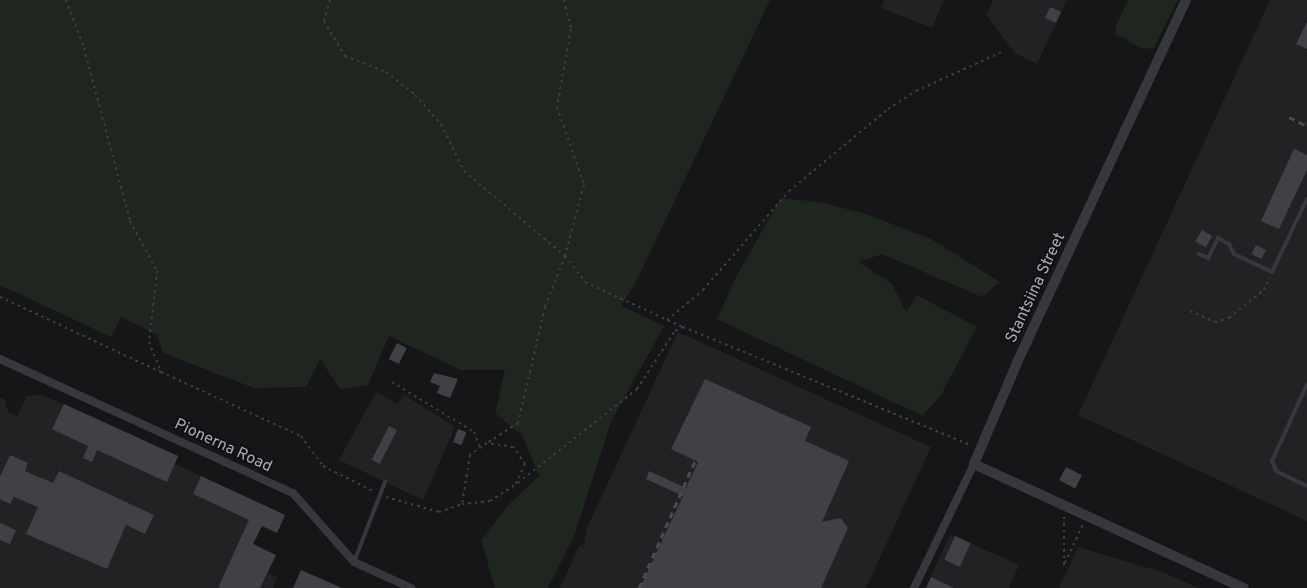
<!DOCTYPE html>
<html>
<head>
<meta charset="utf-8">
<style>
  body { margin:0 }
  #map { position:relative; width:1307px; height:588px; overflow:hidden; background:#161618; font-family:Overpass,sans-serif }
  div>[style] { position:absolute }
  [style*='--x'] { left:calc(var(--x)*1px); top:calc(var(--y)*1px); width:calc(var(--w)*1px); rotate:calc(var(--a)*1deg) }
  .built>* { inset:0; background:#222225 }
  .green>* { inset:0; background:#1e261f }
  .building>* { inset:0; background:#404145; transform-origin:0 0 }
  .path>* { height:2px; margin-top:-1px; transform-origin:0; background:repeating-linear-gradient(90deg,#3d3f44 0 2.5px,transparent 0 6.5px) }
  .service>* { height:4px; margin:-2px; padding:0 2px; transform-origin:2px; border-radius:2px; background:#37383d }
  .minor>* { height:8px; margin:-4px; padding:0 4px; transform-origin:4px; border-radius:4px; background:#37383d }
  .tertiary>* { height:10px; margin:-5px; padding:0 5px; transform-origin:5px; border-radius:5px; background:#37383d }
  .rail>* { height:3px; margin-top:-1.5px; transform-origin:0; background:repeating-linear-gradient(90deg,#4a4c52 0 6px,transparent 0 11px) }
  span { translate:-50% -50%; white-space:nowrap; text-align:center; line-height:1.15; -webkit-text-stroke:4px #111113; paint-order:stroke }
  .street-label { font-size:16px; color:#a8adb8 }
</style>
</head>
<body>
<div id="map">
  <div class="built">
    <div style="clip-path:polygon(884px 0,944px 0,932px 28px,881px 8px)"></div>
    <div style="clip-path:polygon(993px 0,1067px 0,1037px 64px,1015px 53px,986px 15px)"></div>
    <div style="clip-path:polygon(1270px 0,1307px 0,1307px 521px,1078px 415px)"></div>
    <div style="clip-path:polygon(678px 332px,931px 447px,866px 588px,560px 588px,579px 546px,584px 544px,587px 528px)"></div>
    <div style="clip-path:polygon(376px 392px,397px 404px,404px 395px,455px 427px,423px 500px,339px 460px)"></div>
    <div style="clip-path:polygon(42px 395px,178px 456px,175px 464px,285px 515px,277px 533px,262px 526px,253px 544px,276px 555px,267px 573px,277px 577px,273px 588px,0 588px,0 397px,5px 400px,8px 412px,17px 416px,27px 396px)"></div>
    <div style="clip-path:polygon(950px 534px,1019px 565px,1009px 588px,926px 588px)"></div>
    <div style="clip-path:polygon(1078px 547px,1165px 573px,1198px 588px,1059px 588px)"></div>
  </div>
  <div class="green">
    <div style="clip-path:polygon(0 0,770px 0,637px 280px,621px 306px,664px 326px,611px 422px,574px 536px,548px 588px,495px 588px,481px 540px,511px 502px,539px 476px,522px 435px,495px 413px,505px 370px,461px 370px,389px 336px,368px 385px,340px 389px,320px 359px,306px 387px,254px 388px,163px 353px,157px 335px,121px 317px,111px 337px,0 285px)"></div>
    <div style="clip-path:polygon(1128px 0,1178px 0,1154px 48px,1142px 49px,1116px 34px,1115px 28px)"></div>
    <div style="clip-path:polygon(781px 198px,820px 202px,866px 214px,931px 239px,1000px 282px,982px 297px,882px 254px,859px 262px,892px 284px,906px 312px,917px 295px,977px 327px,941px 395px,923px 416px,717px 319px,736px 277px)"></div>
  </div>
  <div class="building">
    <div style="left:1050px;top:7px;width:12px;height:12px;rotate:24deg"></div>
    <div style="clip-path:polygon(1307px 22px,1307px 49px,1296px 44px)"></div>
    <div style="clip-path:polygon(1294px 149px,1307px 155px,1307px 170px,1279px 229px,1261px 221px)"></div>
    <div style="left:1202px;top:230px;width:12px;height:13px;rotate:31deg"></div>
    <div style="left:1256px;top:245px;width:11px;height:10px;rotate:27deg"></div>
    <div style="left:397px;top:343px;width:11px;height:18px;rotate:27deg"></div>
    <div style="clip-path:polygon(434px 373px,458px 379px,450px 398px,437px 393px,440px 386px,430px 382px)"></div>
    <div style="clip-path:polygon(705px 379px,811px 427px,805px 441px,849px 461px,822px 522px,841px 518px,848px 528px,821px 588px,640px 588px,683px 496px,646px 479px,649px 471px,686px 488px,698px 462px,671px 449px)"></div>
    <div style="clip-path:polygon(64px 404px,178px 456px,167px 482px,97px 450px,92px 462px,83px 458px,88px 446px,52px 429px)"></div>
    <div style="left:389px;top:426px;width:9px;height:38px;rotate:27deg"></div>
    <div style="left:458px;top:429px;width:9px;height:14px;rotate:21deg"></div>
    <div style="clip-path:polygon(10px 455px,28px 463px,25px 471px,53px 483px,59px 471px,154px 515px,145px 534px,126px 525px,107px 569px,26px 534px,38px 507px,14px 497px,10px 504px,0 499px,0 477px)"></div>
    <div style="left:1066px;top:467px;width:18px;height:15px;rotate:27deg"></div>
    <div style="clip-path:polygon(201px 476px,285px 515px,277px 533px,262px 526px,253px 544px,276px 555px,260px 588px,218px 588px,249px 520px,193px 494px)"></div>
    <div style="clip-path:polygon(0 523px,16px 530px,10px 544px,0 540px)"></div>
    <div style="left:955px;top:536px;width:17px;height:26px;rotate:24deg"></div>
    <div style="clip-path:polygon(301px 570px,342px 588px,293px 588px)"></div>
    <div style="clip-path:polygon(931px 577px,954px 588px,926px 588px)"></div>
  </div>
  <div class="path">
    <div style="--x:66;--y:0;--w:51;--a:69.4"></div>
    <div style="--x:84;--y:48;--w:179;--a:75.1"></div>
    <div style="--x:130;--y:221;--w:57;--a:61.6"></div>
    <div style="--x:157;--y:271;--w:71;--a:96.4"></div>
    <div style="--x:149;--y:342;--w:32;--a:68"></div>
    <div style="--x:161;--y:372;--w:154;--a:24.6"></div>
    <div style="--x:301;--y:436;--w:37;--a:54"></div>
    <div style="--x:323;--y:466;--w:58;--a:26.6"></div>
    <div style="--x:330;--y:0;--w:22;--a:106"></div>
    <div style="--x:324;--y:21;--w:41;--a:59"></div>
    <div style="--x:345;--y:56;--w:44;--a:21.3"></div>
    <div style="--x:386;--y:72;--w:37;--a:38"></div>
    <div style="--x:415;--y:95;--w:39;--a:48"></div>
    <div style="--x:441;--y:124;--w:52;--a:63.9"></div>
    <div style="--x:464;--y:171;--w:132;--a:40.1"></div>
    <div style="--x:565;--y:256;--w:55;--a:111.4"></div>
    <div style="--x:545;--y:307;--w:119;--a:103.1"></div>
    <div style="--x:518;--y:423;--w:37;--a:147"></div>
    <div style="--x:564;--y:0;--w:30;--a:76"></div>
    <div style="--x:571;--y:29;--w:79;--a:100.2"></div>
    <div style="--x:557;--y:107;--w:83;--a:70.9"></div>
    <div style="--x:584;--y:185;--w:73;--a:105"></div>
    <div style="--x:565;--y:256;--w:33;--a:52"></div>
    <div style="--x:585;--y:282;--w:108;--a:24.7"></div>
    <div style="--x:683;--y:327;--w:311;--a:22.3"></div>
    <div style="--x:0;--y:297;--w:178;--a:25"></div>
    <div style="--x:1190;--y:311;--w:27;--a:24"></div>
    <div style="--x:1215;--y:322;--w:15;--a:-16"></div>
    <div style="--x:1229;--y:318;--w:45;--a:-38.7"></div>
    <div style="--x:1264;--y:290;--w:14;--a:-65"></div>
    <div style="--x:667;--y:320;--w:47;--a:-39.8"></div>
    <div style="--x:703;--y:290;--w:131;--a:-49"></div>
    <div style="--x:789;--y:191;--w:129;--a:-39.6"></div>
    <div style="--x:888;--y:109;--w:33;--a:-33"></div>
    <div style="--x:916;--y:91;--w:97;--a:-24.4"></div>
    <div style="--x:392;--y:382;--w:96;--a:31.4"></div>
    <div style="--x:474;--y:432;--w:17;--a:69"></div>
    <div style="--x:518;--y:483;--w:152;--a:-38.3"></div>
    <div style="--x:637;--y:389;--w:69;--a:-56.8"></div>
    <div style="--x:675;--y:331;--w:9;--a:-27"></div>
    <div style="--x:386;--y:497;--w:55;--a:15.8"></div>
    <div style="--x:439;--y:512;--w:24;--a:-19"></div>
    <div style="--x:462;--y:504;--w:28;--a:-6"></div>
    <div style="--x:490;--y:501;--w:31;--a:-33"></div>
    <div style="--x:516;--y:484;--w:22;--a:-66"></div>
    <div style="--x:525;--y:464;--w:21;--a:-125"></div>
    <div style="--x:513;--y:447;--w:26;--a:-171"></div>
    <div style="--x:487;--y:443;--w:21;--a:145"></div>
    <div style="--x:470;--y:455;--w:50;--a:99.3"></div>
    <div style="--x:1064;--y:517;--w:48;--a:90"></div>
    <div style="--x:1065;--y:563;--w:43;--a:-65.2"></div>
  </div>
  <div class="service">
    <div style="--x:1199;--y:254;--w:10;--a:24"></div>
    <div style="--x:1208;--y:258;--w:22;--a:-63"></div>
    <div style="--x:1218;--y:238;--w:13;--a:29"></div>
    <div style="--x:1229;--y:244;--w:11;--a:63"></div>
    <div style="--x:1234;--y:254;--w:42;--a:25.3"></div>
    <div style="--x:1272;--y:272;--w:81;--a:-64.4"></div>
    <div style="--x:1307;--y:384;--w:85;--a:114.4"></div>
    <div style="--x:1272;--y:461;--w:11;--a:68"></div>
    <div style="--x:1276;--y:471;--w:34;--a:26"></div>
    <div style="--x:354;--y:562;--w:86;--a:-68.8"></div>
  </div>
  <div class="minor">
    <div style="--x:0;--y:359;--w:322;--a:24.6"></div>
    <div style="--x:293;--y:493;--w:92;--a:48.5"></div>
    <div style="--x:354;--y:562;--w:63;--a:24.5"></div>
    <div style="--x:914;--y:588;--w:138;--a:-64.2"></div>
  </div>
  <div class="tertiary">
    <div style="--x:1186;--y:0;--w:400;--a:115"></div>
    <div style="--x:1017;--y:363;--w:110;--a:113.1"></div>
    <div style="--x:974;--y:464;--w:297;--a:24.7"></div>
  </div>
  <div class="rail">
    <div style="--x:1289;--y:117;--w:20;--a:27"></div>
    <div style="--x:639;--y:588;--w:139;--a:-66.2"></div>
  </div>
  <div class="street-label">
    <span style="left:1036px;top:288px;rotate:-65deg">Stantsiina Street</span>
    <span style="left:223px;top:446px;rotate:25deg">Pionerna Road</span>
  </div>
</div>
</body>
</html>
